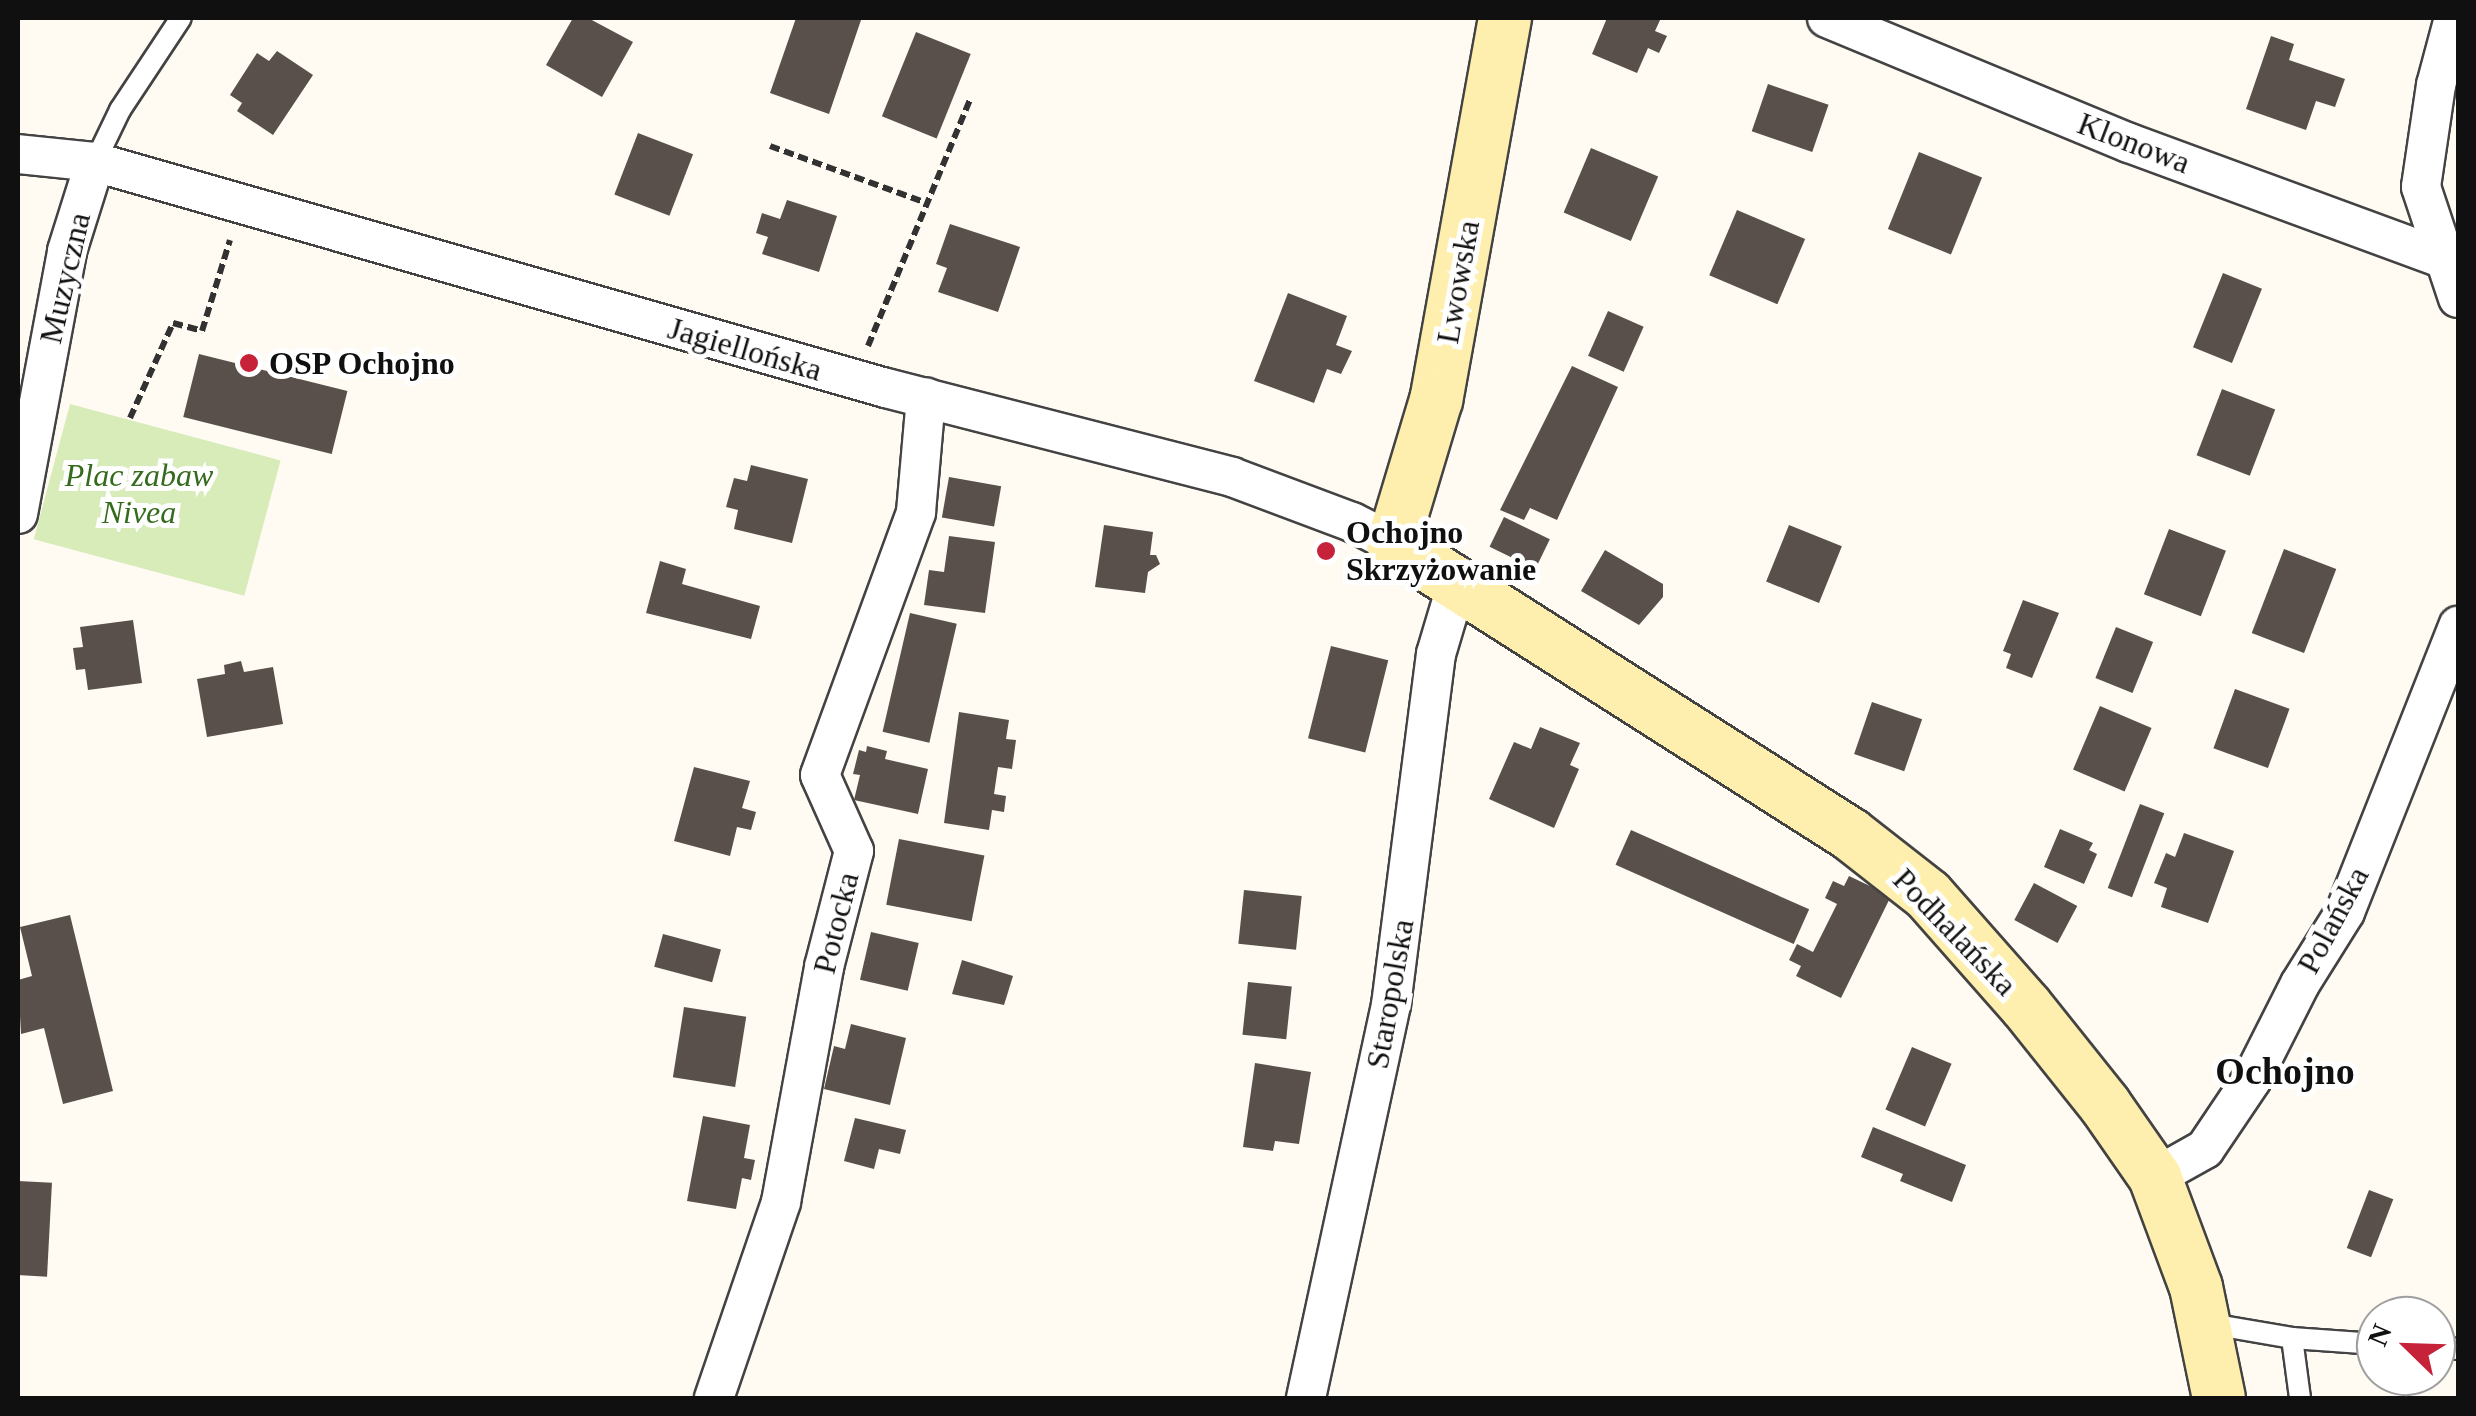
<!DOCTYPE html>
<html>
<head>
<meta charset="utf-8">
<style>
  body { margin:0 }
  #map { position:relative; width:2476px; height:1416px; overflow:hidden; background:#fffbf3; font-family:Georgia,serif }
  div>[style] { position:absolute }
  [style*='--x'] { left:calc(var(--x)*1px); top:calc(var(--y)*1px); width:calc(var(--w)*1px); rotate:calc(var(--a)*1deg) }
  .green>* { inset:0; background:#d8ecba; transform-origin:0 0 }
  .building>* { inset:0; background:#59504c; transform-origin:0 0 }
  .path>* { height:6px; margin-top:-3px; transform-origin:0; background:repeating-linear-gradient(90deg,#323232 0 10px,transparent 0 15px) }
  .roads { filter:drop-shadow(2px 0 #434343) drop-shadow(-2px 0 #434343) drop-shadow(0 2px #434343) drop-shadow(0 -2px #434343) }
  .lane>* { height:20px; margin:-10px; padding:0 10px; transform-origin:10px; border-radius:10px; background:#fff }
  .street>* { height:38px; margin:-19px; padding:0 19px; transform-origin:19px; border-radius:19px; background:#fff }
  .secondary>* { height:52px; margin:-26px; padding:0 26px; transform-origin:26px; border-radius:26px; background:#ffefae }
  .dots>* { width:28px; height:28px; translate:-50% -50%; box-sizing:border-box; border:5px solid #fff; border-radius:50% }
  span { translate:-50% -50%; white-space:nowrap; text-align:center; line-height:1.15; -webkit-text-stroke:10px #fff; paint-order:stroke }
  .street-label { font-size:32px; color:#101010 }
  .poi-label { font-size:32px; color:#101010; font-weight:700 }
  .left { translate:0 -50%; text-align:left }
  .park-label { font-size:32px; color:#346b1d; font-style:italic }
  .quarter-label { font-size:38px; color:#101010; font-weight:700 }
  .frame { position:absolute; inset:0; border:20px solid #101010; pointer-events:none }
  .north { position:absolute; left:2356px; top:1296px; width:100px; height:100px; box-sizing:border-box; background:#fff; border:2px solid #9f9f9f; border-radius:50%; rotate:293deg; font-size:28px; font-weight:700; line-height:40px; text-align:center; color:#101010 }
  .north::after { content:''; display:block; margin:auto; width:35px; height:45px; background:#c62239; clip-path:polygon(50% 0,100% 100%,50% 72%,0 100%) }
</style>
</head>
<body>
<div id="map">
  <div class="green">
    <div style="left:70px;top:404px;width:218px;height:140px;rotate:15deg"></div>
  </div>
  <div class="building">
    <div style="clip-path:polygon(573px 18px,588px 18px,633px 42px,602px 97px,546px 65px)"></div>
    <div style="clip-path:polygon(796px 18px,861px 20px,829px 114px,770px 93px)"></div>
    <div style="clip-path:polygon(1607px 18px,1661px 18px,1655px 31px,1667px 36px,1659px 53px,1648px 48px,1637px 73px,1592px 54px)"></div>
    <div style="left:916px;top:32px;width:59px;height:91px;rotate:22deg"></div>
    <div style="clip-path:polygon(2271px 36px,2294px 44px,2289px 60px,2345px 79px,2335px 107px,2316px 101px,2306px 130px,2246px 109px)"></div>
    <div style="clip-path:polygon(277px 51px,313px 75px,273px 135px,237px 111px,242px 103px,230px 95px,257px 53px,269px 61px)"></div>
    <div style="left:1768px;top:84px;width:64px;height:50px;rotate:19deg"></div>
    <div style="left:638px;top:133px;width:59px;height:66px;rotate:21deg"></div>
    <div style="left:1591px;top:148px;width:73px;height:70px;rotate:23deg"></div>
    <div style="left:1919px;top:152px;width:68px;height:83px;rotate:22deg"></div>
    <div style="clip-path:polygon(787px 200px,837px 216px,819px 272px,762px 254px,768px 237px,756px 233px,762px 213px,780px 219px)"></div>
    <div style="left:1737px;top:210px;width:74px;height:71px;rotate:23deg"></div>
    <div style="clip-path:polygon(950px 224px,1020px 247px,998px 312px,938px 292px,947px 268px,936px 264px)"></div>
    <div style="left:2223px;top:273px;width:42px;height:80px;rotate:22deg"></div>
    <div style="clip-path:polygon(1288px 293px,1347px 316px,1336px 345px,1352px 351px,1341px 374px,1327px 369px,1314px 403px,1254px 381px)"></div>
    <div style="left:1608px;top:311px;width:39px;height:49px;rotate:24deg"></div>
    <div style="left:199px;top:354px;width:153px;height:65px;rotate:14deg"></div>
    <div style="clip-path:polygon(1572px 366px,1618px 387px,1557px 520px,1530px 508px,1524px 520px,1500px 510px)"></div>
    <div style="left:2222px;top:389px;width:57px;height:71px;rotate:21deg"></div>
    <div style="clip-path:polygon(751px 465px,808px 479px,792px 543px,734px 529px,738px 510px,726px 507px,734px 478px,747px 481px)"></div>
    <div style="left:949px;top:477px;width:53px;height:41px;rotate:10deg"></div>
    <div style="left:1504px;top:517px;width:51px;height:33px;rotate:26deg"></div>
    <div style="clip-path:polygon(1104px 525px,1153px 532px,1150px 555px,1156px 555px,1160px 564px,1148px 572px,1145px 593px,1095px 587px)"></div>
    <div style="left:1789px;top:525px;width:57px;height:61px;rotate:22deg"></div>
    <div style="left:2169px;top:529px;width:61px;height:70px;rotate:21deg"></div>
    <div style="clip-path:polygon(949px 536px,995px 542px,985px 613px,924px 605px,929px 570px,944px 572px)"></div>
    <div style="left:2284px;top:549px;width:56px;height:90px;rotate:21deg"></div>
    <div style="clip-path:polygon(1605px 550px,1663px 584px,1663px 597px,1639px 625px,1581px 591px)"></div>
    <div style="clip-path:polygon(660px 561px,686px 569px,682px 584px,760px 606px,751px 639px,646px 613px)"></div>
    <div style="clip-path:polygon(2023px 600px,2059px 613px,2032px 678px,2006px 668px,2011px 654px,2003px 651px)"></div>
    <div style="left:910px;top:613px;width:48px;height:122px;rotate:13deg"></div>
    <div style="clip-path:polygon(133px 620px,142px 683px,88px 690px,85px 669px,76px 670px,73px 648px,83px 647px,80px 627px)"></div>
    <div style="left:2116px;top:627px;width:40px;height:55px;rotate:22deg"></div>
    <div style="left:1331px;top:646px;width:59px;height:95px;rotate:14deg"></div>
    <div style="clip-path:polygon(241px 661px,244px 672px,273px 667px,283px 724px,207px 737px,197px 679px,225px 674px,224px 665px)"></div>
    <div style="left:2235px;top:689px;width:58px;height:63px;rotate:20deg"></div>
    <div style="left:1872px;top:702px;width:53px;height:55px;rotate:19deg"></div>
    <div style="left:2100px;top:706px;width:56px;height:69px;rotate:23deg"></div>
    <div style="clip-path:polygon(959px 712px,1009px 720px,1006px 739px,1016px 740px,1012px 769px,998px 767px,994px 794px,1006px 796px,1004px 812px,992px 810px,989px 830px,944px 823px)"></div>
    <div style="clip-path:polygon(1540px 727px,1580px 743px,1570px 765px,1579px 769px,1554px 828px,1489px 799px,1514px 742px,1531px 749px)"></div>
    <div style="clip-path:polygon(867px 746px,887px 751px,885px 759px,928px 769px,918px 814px,854px 800px,860px 775px,853px 774px,859px 750px,866px 752px)"></div>
    <div style="clip-path:polygon(694px 767px,750px 781px,742px 808px,756px 812px,751px 830px,737px 827px,730px 856px,674px 841px)"></div>
    <div style="left:2140px;top:804px;width:26px;height:90px;rotate:21deg"></div>
    <div style="clip-path:polygon(2060px 829px,2093px 843px,2089px 850px,2097px 854px,2084px 884px,2044px 867px)"></div>
    <div style="left:1631px;top:830px;width:195px;height:38px;rotate:24deg"></div>
    <div style="clip-path:polygon(2184px 833px,2234px 851px,2208px 923px,2161px 907px,2167px 888px,2154px 883px,2166px 853px,2175px 857px)"></div>
    <div style="left:899px;top:839px;width:87px;height:67px;rotate:11deg"></div>
    <div style="clip-path:polygon(1849px 876px,1891px 896px,1841px 998px,1796px 976px,1801px 966px,1789px 960px,1797px 944px,1813px 952px,1837px 904px,1825px 898px,1833px 881px,1844px 886px)"></div>
    <div style="left:2034px;top:883px;width:49px;height:42px;rotate:28deg"></div>
    <div style="left:1244px;top:890px;width:58px;height:54px;rotate:6deg"></div>
    <div style="clip-path:polygon(70px 915px,113px 1091px,63px 1104px,44px 1028px,21px 1034px,18px 980px,32px 976px,20px 927px)"></div>
    <div style="left:871px;top:932px;width:49px;height:49px;rotate:13deg"></div>
    <div style="left:663px;top:934px;width:60px;height:34px;rotate:15deg"></div>
    <div style="clip-path:polygon(962px 960px,1013px 976px,1004px 1005px,952px 994px)"></div>
    <div style="left:1248px;top:982px;width:44px;height:53px;rotate:6deg"></div>
    <div style="left:684px;top:1007px;width:63px;height:71px;rotate:9deg"></div>
    <div style="clip-path:polygon(851px 1024px,906px 1038px,890px 1105px,824px 1089px,834px 1046px,845px 1049px)"></div>
    <div style="left:1912px;top:1047px;width:43px;height:68px;rotate:23deg"></div>
    <div style="clip-path:polygon(1255px 1063px,1311px 1072px,1299px 1144px,1275px 1141px,1273px 1151px,1243px 1147px)"></div>
    <div style="clip-path:polygon(703px 1116px,750px 1125px,744px 1158px,755px 1160px,751px 1180px,742px 1178px,736px 1209px,687px 1201px)"></div>
    <div style="clip-path:polygon(855px 1118px,906px 1130px,900px 1154px,879px 1149px,874px 1169px,844px 1161px)"></div>
    <div style="clip-path:polygon(1873px 1127px,1966px 1165px,1952px 1202px,1900px 1181px,1903px 1174px,1861px 1157px)"></div>
    <div style="left:18px;top:1181px;width:34px;height:94px;rotate:3deg"></div>
    <div style="left:2369px;top:1190px;width:26px;height:62px;rotate:21deg"></div>
  </div>
  <div class="path">
    <div style="--x:770;--y:146;--w:167;--a:20"></div>
    <div style="--x:868;--y:346;--w:269;--a:-67.5"></div>
    <div style="--x:130;--y:418;--w:104;--a:-65.6"></div>
    <div style="--x:173;--y:323;--w:30;--a:15"></div>
    <div style="--x:202;--y:331;--w:95;--a:-72.9"></div>
  </div>
  <div class="roads">
    <div class="lane">
      <div style="--x:95;--y:162;--w:58;--a:-64.3"></div>
      <div style="--x:120;--y:110;--w:110;--a:-56.5"></div>
      <div style="--x:2205;--y:1323;--w:88;--a:9.8"></div>
      <div style="--x:2292;--y:1338;--w:84;--a:4.1"></div>
      <div style="--x:2292;--y:1338;--w:61;--a:82.4"></div>
      <div style="--x:2436;--y:1347;--w:22;--a:5"></div>
    </div>
    <div class="street">
      <div style="--x:1827;--y:18;--w:327;--a:22.5"></div>
      <div style="--x:2129;--y:143;--w:337;--a:20.2"></div>
      <div style="--x:2454;--y:18;--w:69;--a:105"></div>
      <div style="--x:2436;--y:85;--w:103;--a:98.4"></div>
      <div style="--x:2421;--y:187;--w:117;--a:71.6"></div>
      <div style="--x:18;--y:154;--w:77;--a:5.9"></div>
      <div style="--x:95;--y:162;--w:823;--a:15.95"></div>
      <div style="--x:886;--y:388;--w:357;--a:14.4"></div>
      <div style="--x:1232;--y:477;--w:128;--a:20.6"></div>
      <div style="--x:1352;--y:522;--w:46;--a:27.1"></div>
      <div style="--x:18;--y:514;--w:268;--a:-79.4"></div>
      <div style="--x:67;--y:251;--w:93;--a:-72.5"></div>
      <div style="--x:2155;--y:1177;--w:57;--a:-29.2"></div>
      <div style="--x:2205;--y:1149;--w:84;--a:-56.1"></div>
      <div style="--x:2252;--y:1079;--w:106;--a:-63.2"></div>
      <div style="--x:2300;--y:984;--w:85;--a:-58"></div>
      <div style="--x:2345;--y:912;--w:308;--a:-68.4"></div>
      <div style="--x:714;--y:1398;--w:207;--a:-71.1"></div>
      <div style="--x:781;--y:1202;--w:239;--a:-79.6"></div>
      <div style="--x:824;--y:967;--w:120;--a:-75.5"></div>
      <div style="--x:854;--y:851;--w:83;--a:-114.1"></div>
      <div style="--x:820;--y:775;--w:280;--a:-69.9"></div>
      <div style="--x:916;--y:512;--w:115;--a:-85"></div>
      <div style="--x:1306;--y:1398;--w:402;--a:-77.8"></div>
      <div style="--x:1391;--y:1005;--w:354;--a:-82.7"></div>
      <div style="--x:1436;--y:654;--w:70;--a:-73.4"></div>
    </div>
    <div class="secondary">
      <div style="--x:1505;--y:18;--w:388;--a:100.2"></div>
      <div style="--x:1436;--y:400;--w:149;--a:106.7"></div>
      <div style="--x:1393;--y:543;--w:542;--a:32.49"></div>
      <div style="--x:1850;--y:834;--w:99;--a:38"></div>
      <div style="--x:1928;--y:895;--w:148;--a:48.6"></div>
      <div style="--x:2026;--y:1006;--w:127;--a:51.4"></div>
      <div style="--x:2105;--y:1105;--w:88;--a:55.2"></div>
      <div style="--x:2155;--y:1177;--w:117;--a:69.6"></div>
      <div style="--x:2196;--y:1287;--w:113;--a:78.3"></div>
    </div>
  </div>
  <div class="dots">
    <div style="left:249px;top:363px;background:#c62239"></div>
    <div style="left:1326px;top:551px;background:#c62239"></div>
  </div>
  <div class="street-label">
    <span style="left:2134px;top:143px;rotate:21deg">Klonowa</span>
    <span style="left:65px;top:278px;rotate:-77deg">Muzyczna</span>
    <span style="left:1458px;top:282px;rotate:-80deg">Lwowska</span>
    <span style="left:745px;top:349px;rotate:16deg">Jagiellońska</span>
    <span style="left:2333px;top:920px;rotate:-62deg">Polańska</span>
    <span style="left:836px;top:923px;rotate:-76deg">Potocka</span>
    <span style="left:1955px;top:932px;rotate:46deg">Podhalańska</span>
    <span style="left:1390px;top:994px;rotate:-80deg">Staropolska</span>
  </div>
  <div class="poi-label">
    <span class="left" style="left:269px;top:363px">OSP Ochojno</span>
    <span class="left" style="left:1346px;top:551px">Ochojno<br>Skrzyżowanie</span>
  </div>
  <div class="park-label">
    <span style="left:139px;top:494px">Plac zabaw<br>Nivea</span>
  </div>
  <div class="quarter-label">
    <span style="left:2285px;top:1072px">Ochojno</span>
  </div>
  <div class="frame"></div>
  <div class="north">N</div>
</div>
</body>
</html>
